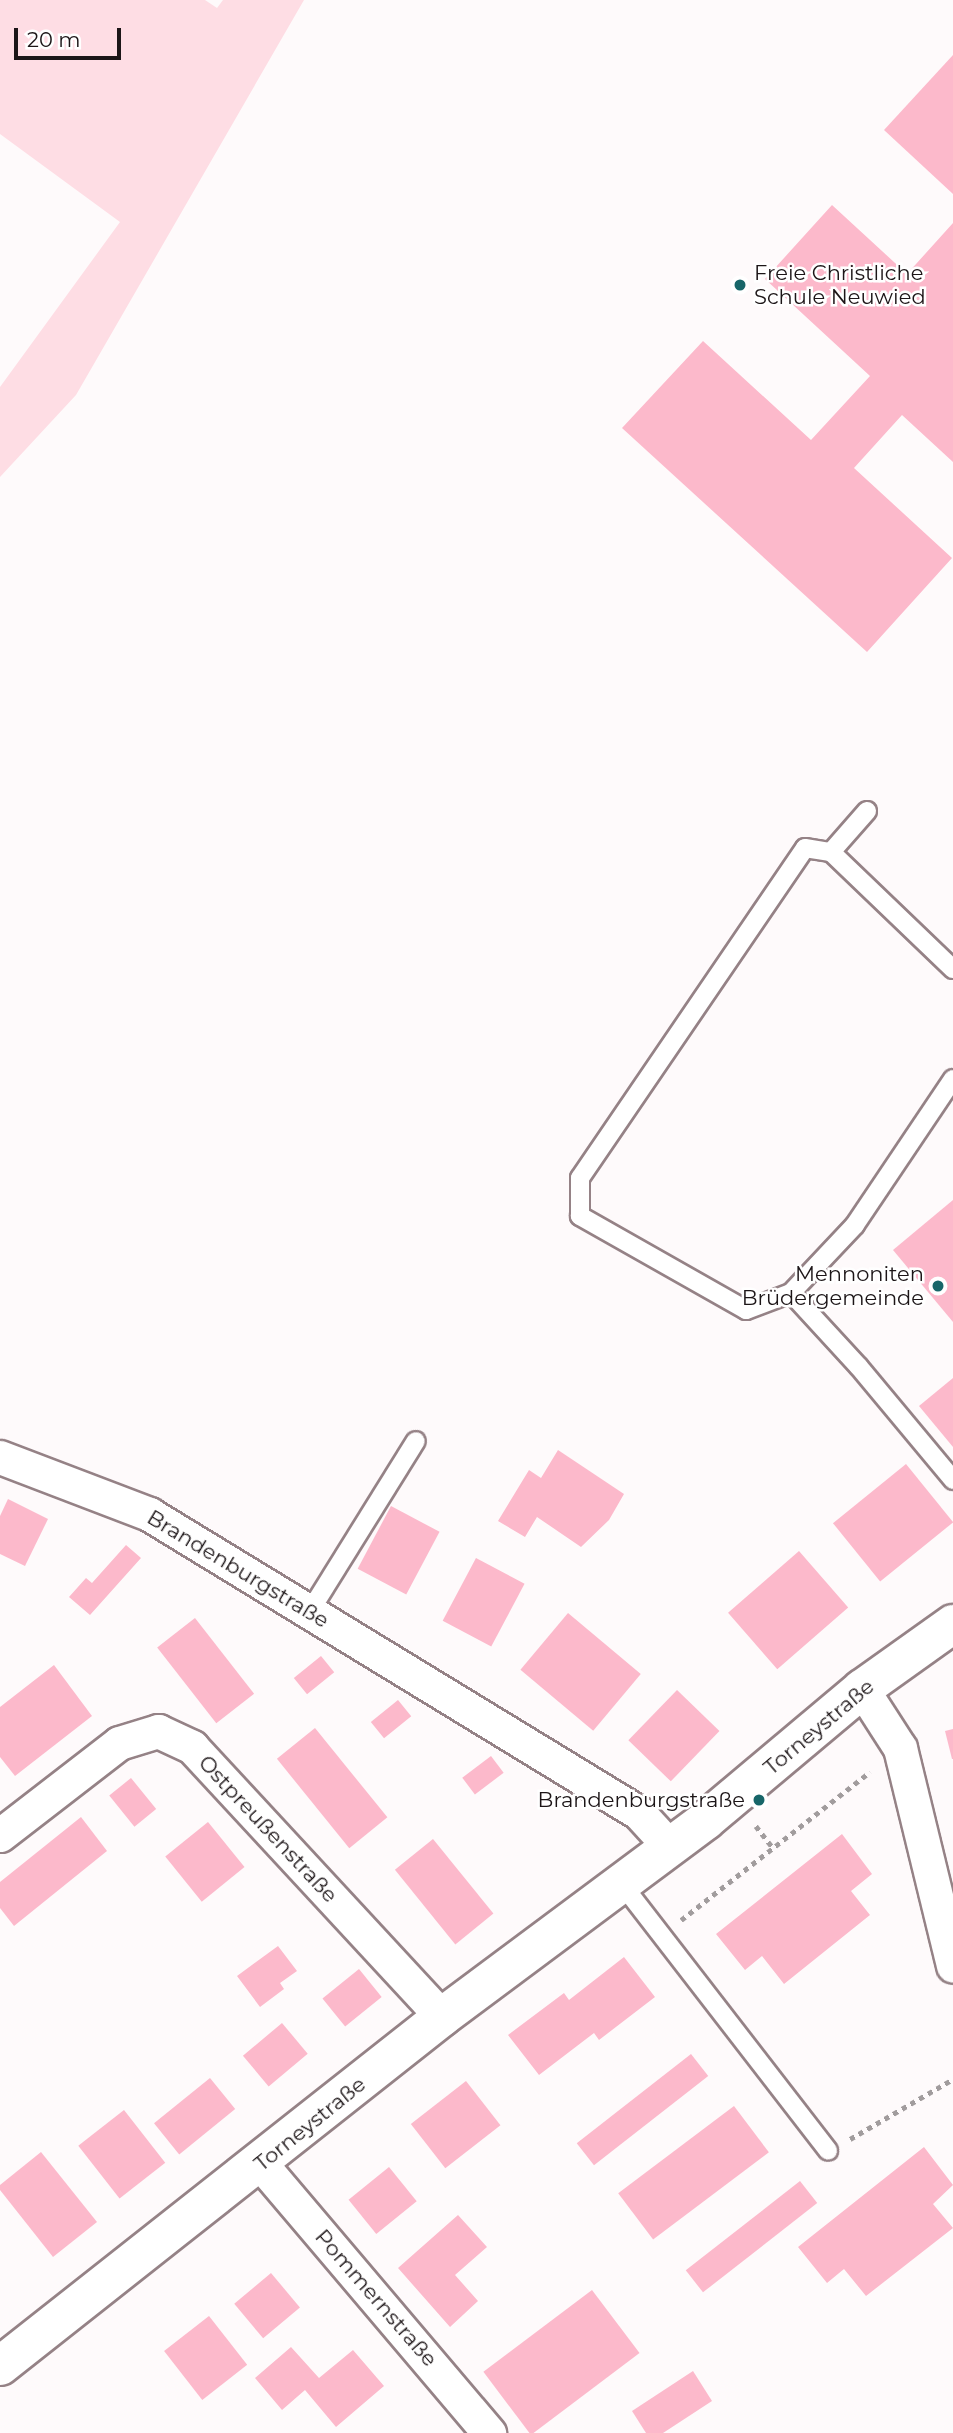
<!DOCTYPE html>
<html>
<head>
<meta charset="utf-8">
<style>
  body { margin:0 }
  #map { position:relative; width:953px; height:2433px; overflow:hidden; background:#fefafb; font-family:Montserrat,sans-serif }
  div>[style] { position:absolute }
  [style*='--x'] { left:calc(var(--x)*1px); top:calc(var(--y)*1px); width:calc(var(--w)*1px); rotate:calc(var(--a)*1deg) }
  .green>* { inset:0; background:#fedde4 }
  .building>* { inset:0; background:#fcb9cb; transform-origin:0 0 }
  .path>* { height:4.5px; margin-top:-2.25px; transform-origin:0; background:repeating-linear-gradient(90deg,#a19c9d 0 5px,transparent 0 10px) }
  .roads { filter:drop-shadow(2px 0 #958286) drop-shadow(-2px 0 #958286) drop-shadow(0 2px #958286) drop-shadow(0 -2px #958286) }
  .lane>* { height:18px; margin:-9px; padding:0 9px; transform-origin:9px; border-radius:9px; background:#fff }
  .street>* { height:33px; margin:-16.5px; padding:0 16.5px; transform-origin:16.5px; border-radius:16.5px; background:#fff }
  .secondary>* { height:38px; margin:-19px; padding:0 19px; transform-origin:19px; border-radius:19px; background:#fff }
  .dots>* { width:19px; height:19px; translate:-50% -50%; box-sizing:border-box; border:4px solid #fff; border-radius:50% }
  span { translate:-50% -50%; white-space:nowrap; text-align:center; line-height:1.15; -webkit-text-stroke:5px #fff; paint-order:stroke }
  .poi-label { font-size:21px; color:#1c1517 }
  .left { translate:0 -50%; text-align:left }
  .right { translate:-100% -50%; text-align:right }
  .street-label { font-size:21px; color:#1c1517 }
  .scale { position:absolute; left:14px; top:28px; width:107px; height:32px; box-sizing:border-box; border:4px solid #1c1517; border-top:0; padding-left:9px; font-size:21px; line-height:24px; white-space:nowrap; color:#1c1517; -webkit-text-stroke:5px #fff; paint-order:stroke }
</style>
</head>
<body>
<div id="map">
  <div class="green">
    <div style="clip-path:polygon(0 0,205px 0,217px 8px,223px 0,304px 0,76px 395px,0 477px,0 387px,120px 222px,0 134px)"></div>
  </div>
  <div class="building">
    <div style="clip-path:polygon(953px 55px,953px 194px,884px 130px)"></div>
    <div style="clip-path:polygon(832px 205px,907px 274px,953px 223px,953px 462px,902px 415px,854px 468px,952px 558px,867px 652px,622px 428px,703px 341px,811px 440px,870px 376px,765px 279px)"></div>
    <div style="clip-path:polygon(953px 1200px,953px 1322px,893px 1250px)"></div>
    <div style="clip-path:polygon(953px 1378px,953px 1447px,919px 1406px)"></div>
    <div style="clip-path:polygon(558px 1450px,624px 1494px,609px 1520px,581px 1547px,537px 1517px,525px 1537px,498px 1521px,529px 1470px,541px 1478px)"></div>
    <div style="left:906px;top:1464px;width:75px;height:94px;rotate:51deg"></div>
    <div style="clip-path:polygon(8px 1499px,48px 1519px,25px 1566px,0 1554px,0 1516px)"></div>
    <div style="left:391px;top:1506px;width:55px;height:71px;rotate:28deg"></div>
    <div style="clip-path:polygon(126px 1545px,141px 1558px,90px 1615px,69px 1597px,86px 1578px,92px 1583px)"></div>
    <div style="left:799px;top:1551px;width:75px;height:94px;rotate:49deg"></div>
    <div style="left:476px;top:1558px;width:55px;height:71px;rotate:28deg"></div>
    <div style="left:568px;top:1613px;width:95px;height:74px;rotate:40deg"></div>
    <div style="left:195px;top:1618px;width:96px;height:48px;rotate:52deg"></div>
    <div style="left:321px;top:1656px;width:21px;height:35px;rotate:51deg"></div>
    <div style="clip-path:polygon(54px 1665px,92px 1716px,15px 1776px,0 1757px,0 1707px)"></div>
    <div style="left:677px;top:1690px;width:59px;height:70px;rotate:44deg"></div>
    <div style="left:398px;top:1700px;width:21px;height:35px;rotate:51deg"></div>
    <div style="left:315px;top:1728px;width:115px;height:49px;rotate:51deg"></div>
    <div style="clip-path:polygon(953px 1729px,953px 1759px,952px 1759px,945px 1731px)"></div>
    <div style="left:491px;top:1756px;width:21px;height:36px;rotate:53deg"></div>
    <div style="left:131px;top:1778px;width:40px;height:28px;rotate:51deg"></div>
    <div style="clip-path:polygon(81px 1817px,107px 1851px,14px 1926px,0 1908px,0 1882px)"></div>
    <div style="left:208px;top:1822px;width:58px;height:55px;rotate:51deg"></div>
    <div style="clip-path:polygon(842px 1834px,872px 1874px,851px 1891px,870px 1915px,784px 1984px,762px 1956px,745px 1970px,716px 1934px)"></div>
    <div style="left:433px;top:1839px;width:96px;height:49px;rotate:51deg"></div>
    <div style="clip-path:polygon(278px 1946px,297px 1971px,280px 1983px,284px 1989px,260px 2007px,237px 1976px)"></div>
    <div style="clip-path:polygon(624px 1957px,655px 1997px,599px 2040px,594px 2033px,539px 2075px,508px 2035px,564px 1993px,569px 2000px)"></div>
    <div style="left:359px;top:1969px;width:36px;height:47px;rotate:51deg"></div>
    <div style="left:282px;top:2023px;width:40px;height:51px;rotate:50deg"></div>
    <div style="left:691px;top:2054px;width:28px;height:145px;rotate:52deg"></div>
    <div style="left:210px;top:2078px;width:40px;height:72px;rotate:51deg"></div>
    <div style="left:466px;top:2081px;width:56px;height:70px;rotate:52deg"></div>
    <div style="left:734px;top:2106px;width:58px;height:145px;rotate:53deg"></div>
    <div style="left:124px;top:2110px;width:67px;height:58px;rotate:52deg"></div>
    <div style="clip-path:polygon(924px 2147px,953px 2185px,933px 2204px,953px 2228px,866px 2296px,844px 2269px,827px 2283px,798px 2247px)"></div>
    <div style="clip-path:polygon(41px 2152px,97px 2222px,53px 2257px,0 2190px,0 2185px)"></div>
    <div style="left:389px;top:2167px;width:44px;height:52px;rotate:51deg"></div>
    <div style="left:800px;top:2181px;width:28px;height:145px;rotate:52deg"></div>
    <div style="clip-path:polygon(458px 2215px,487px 2247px,455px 2275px,478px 2301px,450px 2327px,398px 2268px)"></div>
    <div style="left:271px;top:2273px;width:45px;height:48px;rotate:50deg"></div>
    <div style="left:592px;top:2290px;width:79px;height:136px;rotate:53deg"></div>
    <div style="left:209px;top:2316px;width:62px;height:57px;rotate:52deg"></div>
    <div style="clip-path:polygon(291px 2347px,319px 2378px,353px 2350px,384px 2386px,336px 2427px,305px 2390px,282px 2410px,255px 2378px)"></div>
    <div style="clip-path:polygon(693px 2371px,712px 2401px,663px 2433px,646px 2433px,632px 2411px)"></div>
  </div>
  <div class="path">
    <div style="--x:756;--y:1826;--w:28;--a:52"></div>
    <div style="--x:681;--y:1920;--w:240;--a:-38.1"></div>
    <div style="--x:850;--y:2139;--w:119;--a:-30.2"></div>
  </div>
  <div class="roads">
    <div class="lane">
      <div style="--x:867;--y:811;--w:55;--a:131.3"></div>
      <div style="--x:831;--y:852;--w:169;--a:43.8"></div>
      <div style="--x:953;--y:1079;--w:176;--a:123.9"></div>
      <div style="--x:855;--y:1225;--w:93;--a:133.3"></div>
      <div style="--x:791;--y:1293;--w:100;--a:47.4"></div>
      <div style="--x:859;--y:1367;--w:147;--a:50.2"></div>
      <div style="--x:791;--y:1293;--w:48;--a:159.3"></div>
      <div style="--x:746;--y:1310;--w:191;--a:-150.5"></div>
      <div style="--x:580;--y:1216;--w:38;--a:-90"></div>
      <div style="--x:580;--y:1178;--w:399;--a:-55.7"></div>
      <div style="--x:805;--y:848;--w:26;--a:9"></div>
      <div style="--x:310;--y:1611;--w:200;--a:-58.1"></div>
      <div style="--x:622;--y:1884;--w:337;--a:52.3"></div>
    </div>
    <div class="street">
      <div style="--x:0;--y:1457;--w:160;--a:20.9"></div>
      <div style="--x:149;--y:1514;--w:574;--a:31.39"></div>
      <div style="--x:639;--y:1813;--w:46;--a:47.6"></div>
      <div style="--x:862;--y:1689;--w:70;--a:57.2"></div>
      <div style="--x:900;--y:1748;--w:224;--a:76.3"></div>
      <div style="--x:0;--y:1835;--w:150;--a:-37.7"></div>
      <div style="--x:119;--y:1743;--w:41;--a:-17.1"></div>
      <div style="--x:158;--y:1731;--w:38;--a:25"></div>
      <div style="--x:192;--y:1747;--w:368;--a:47.2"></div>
      <div style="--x:261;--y:2164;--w:353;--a:49.7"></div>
    </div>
    <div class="secondary">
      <div style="--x:0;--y:2366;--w:563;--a:-38.29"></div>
      <div style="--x:442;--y:2017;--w:329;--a:-36.7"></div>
      <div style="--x:706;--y:1820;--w:204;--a:-40"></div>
      <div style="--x:862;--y:1689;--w:112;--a:-35.5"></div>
    </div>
  </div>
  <div class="dots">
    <div style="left:740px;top:285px;background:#176669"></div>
    <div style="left:938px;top:1286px;background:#176669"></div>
    <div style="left:759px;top:1800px;background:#176669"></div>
  </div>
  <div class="poi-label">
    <span class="left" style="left:754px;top:285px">Freie Christliche<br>Schule Neuwied</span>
    <span class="right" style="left:924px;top:1286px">Mennoniten<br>Brüdergemeinde</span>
    <span class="right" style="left:745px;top:1800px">Brandenburgstraße</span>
  </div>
  <div class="street-label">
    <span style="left:238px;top:1569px;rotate:31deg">Brandenburgstraße</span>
    <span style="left:819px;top:1727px;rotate:-40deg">Torneystraße</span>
    <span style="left:268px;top:1829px;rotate:47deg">Ostpreußenstraße</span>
    <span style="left:310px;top:2124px;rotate:-39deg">Torneystraße</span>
    <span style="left:376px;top:2298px;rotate:49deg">Pommernstraße</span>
  </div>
  <div class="scale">20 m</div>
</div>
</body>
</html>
